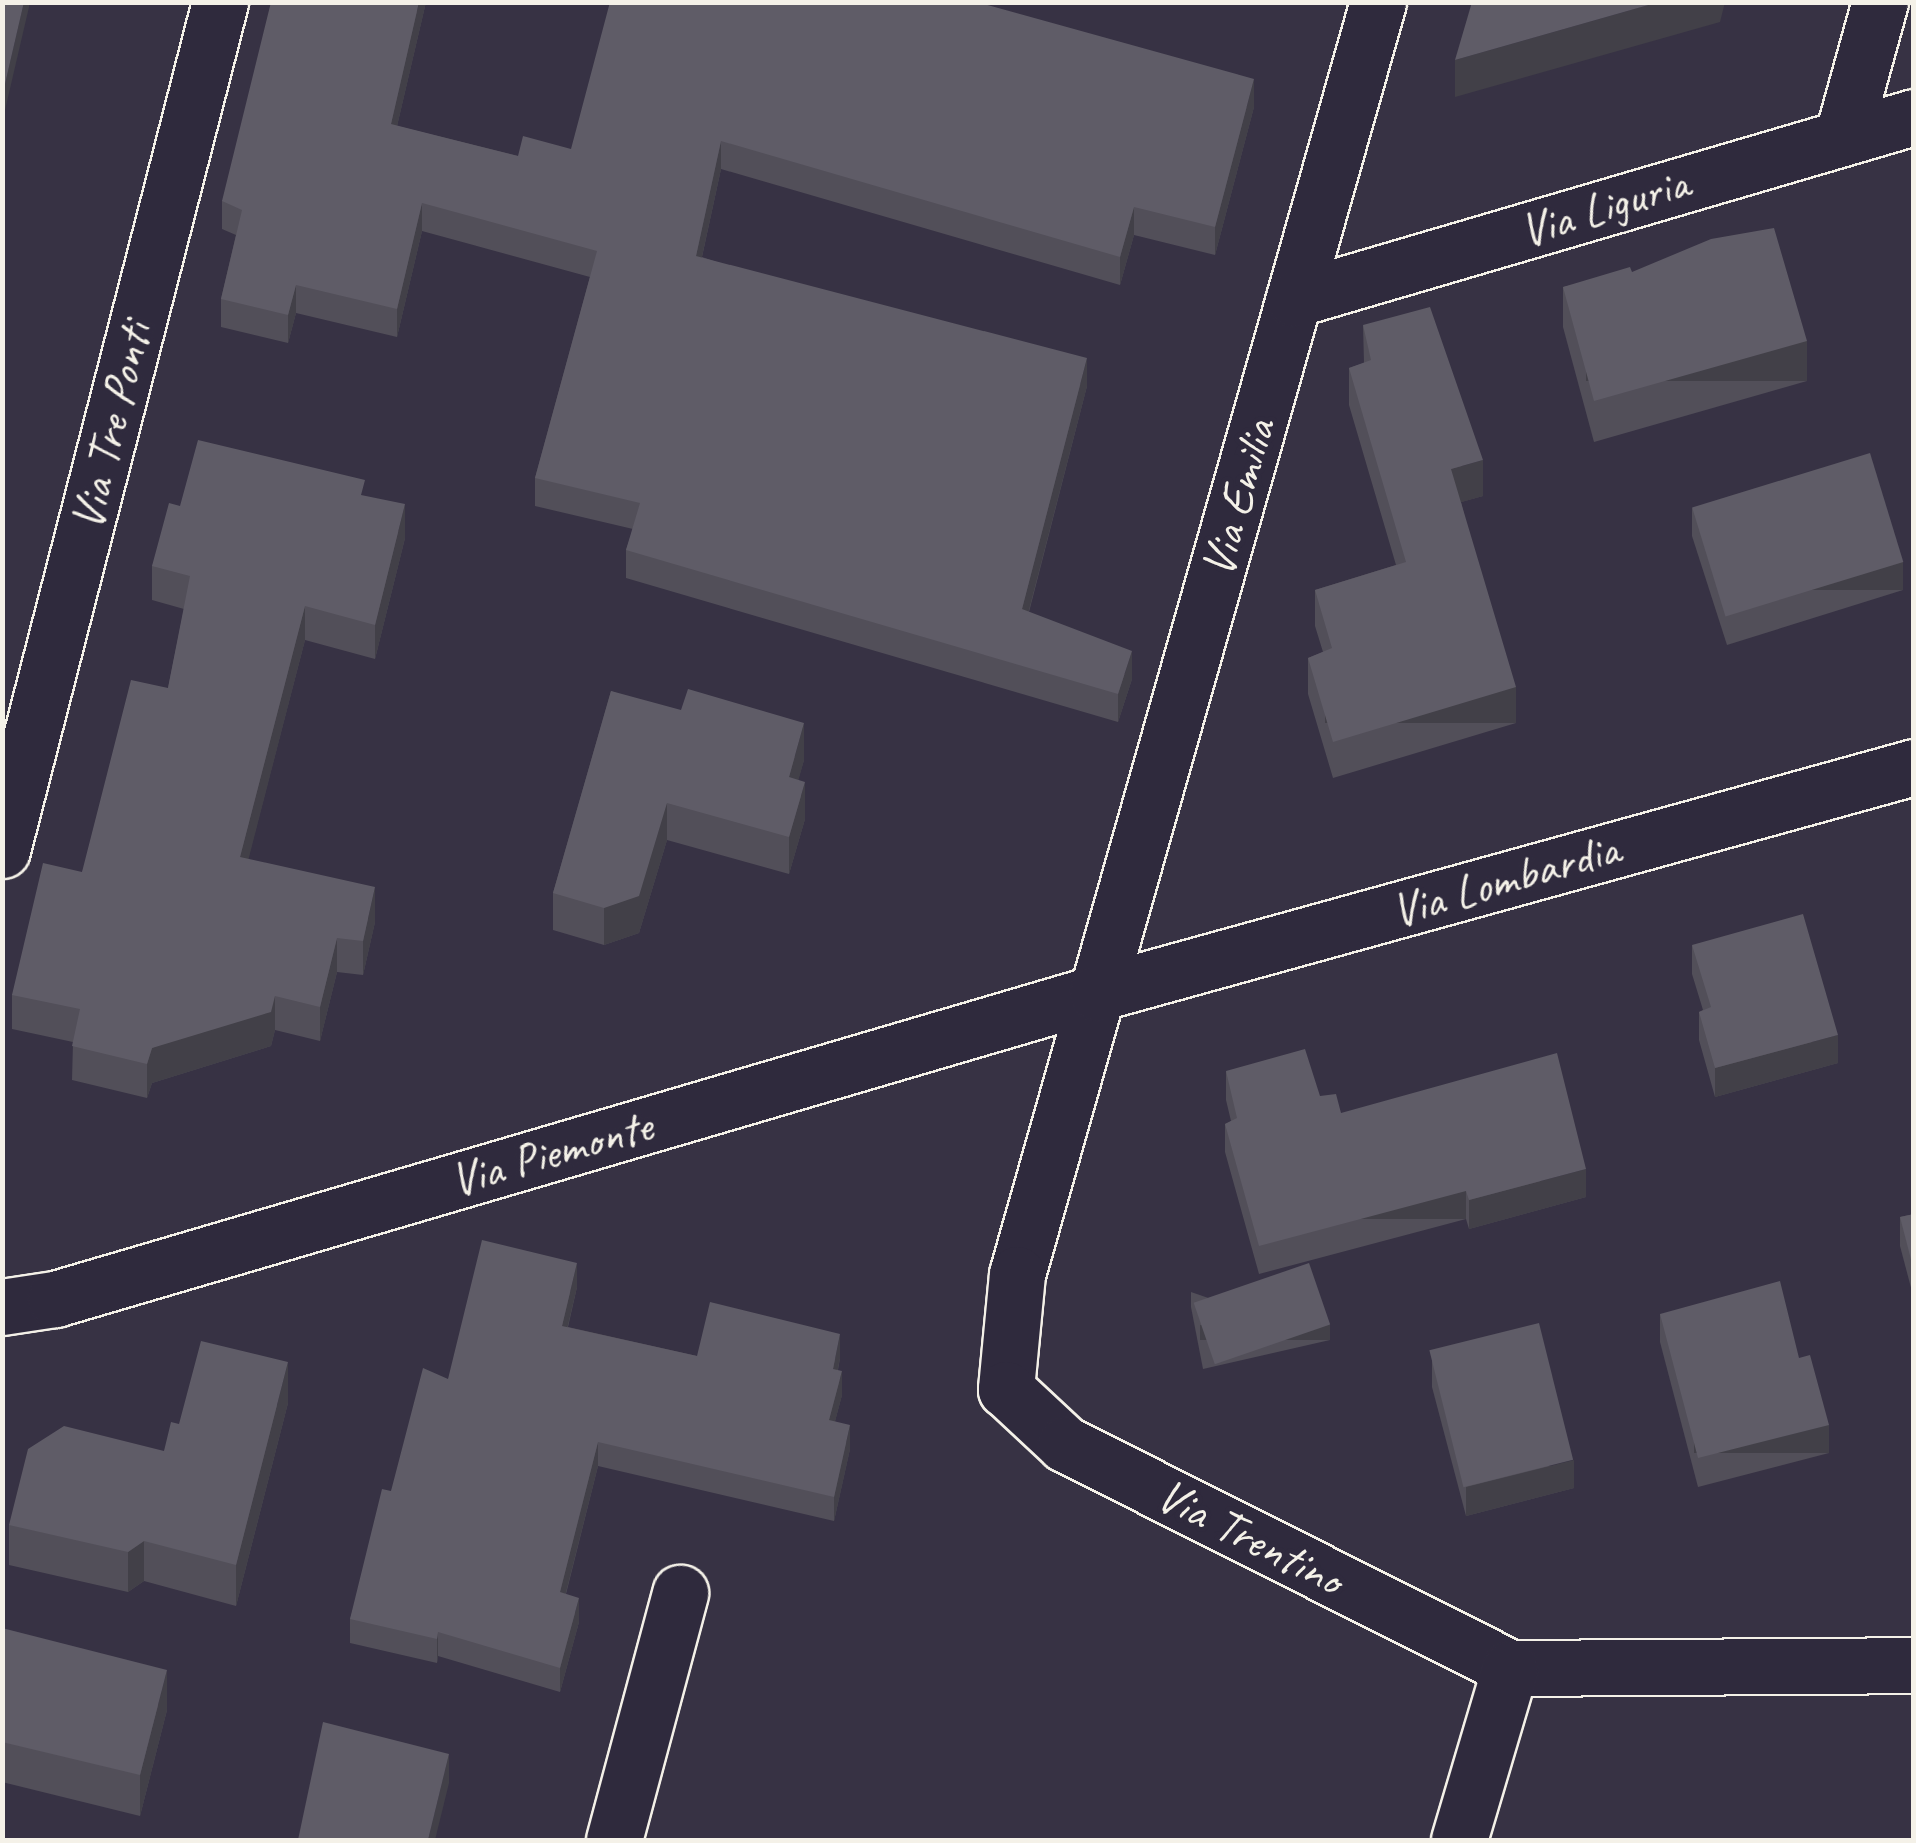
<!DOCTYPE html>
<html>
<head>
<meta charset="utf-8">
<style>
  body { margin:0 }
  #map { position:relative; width:1916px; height:1843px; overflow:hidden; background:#373244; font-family:Caveat,sans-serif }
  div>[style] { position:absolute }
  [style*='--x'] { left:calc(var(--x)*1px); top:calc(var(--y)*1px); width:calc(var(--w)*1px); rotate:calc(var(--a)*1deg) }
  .roads { filter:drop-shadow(2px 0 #f4f1e8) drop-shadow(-2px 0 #f4f1e8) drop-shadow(0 2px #f4f1e8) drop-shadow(0 -2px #f4f1e8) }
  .street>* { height:55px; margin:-27.5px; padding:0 27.5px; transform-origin:27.5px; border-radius:27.5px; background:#2f2a3d }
  .wall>* { inset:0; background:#524f59 }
  .shaded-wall>* { inset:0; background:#424048; transform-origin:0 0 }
  .building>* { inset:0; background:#5f5c67; transform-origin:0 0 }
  span { translate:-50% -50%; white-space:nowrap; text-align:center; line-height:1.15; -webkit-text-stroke:10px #2f2a3d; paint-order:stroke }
  .street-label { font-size:48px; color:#f4f1e8 }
  .frame { position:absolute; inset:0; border:5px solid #f4f1e8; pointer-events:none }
</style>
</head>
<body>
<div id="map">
  <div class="roads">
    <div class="street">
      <div style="--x:1378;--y:2;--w:1322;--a:105.84"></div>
      <div style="--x:1017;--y:1274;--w:116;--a:95.5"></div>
      <div style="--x:1006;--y:1389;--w:81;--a:43"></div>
      <div style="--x:1065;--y:1444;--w:498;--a:26.7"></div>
      <div style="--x:1510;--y:1668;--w:404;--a:-0.4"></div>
      <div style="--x:1843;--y:135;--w:138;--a:-74.5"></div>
      <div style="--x:1294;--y:299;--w:646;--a:-16.36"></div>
      <div style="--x:2;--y:850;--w:876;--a:-75.58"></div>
      <div style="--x:2;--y:1307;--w:54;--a:-8.6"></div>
      <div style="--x:55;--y:1299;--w:1086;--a:-16.37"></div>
      <div style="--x:1097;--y:993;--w:848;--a:-15.46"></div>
      <div style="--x:614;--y:1840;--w:256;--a:-75"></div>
      <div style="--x:1459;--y:1840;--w:179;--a:-73.5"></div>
    </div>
  </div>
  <div class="wall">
    <div style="clip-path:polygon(426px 2px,397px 126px,518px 156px,571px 149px,1254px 107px,1215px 255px,1134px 235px,1120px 285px,721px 169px,702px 257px,1087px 386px,1029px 612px,1132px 679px,1118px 722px,626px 578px,626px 550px,633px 529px,535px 506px,535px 478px,590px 277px,422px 231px,397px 337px,296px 313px,288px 343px,221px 327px,221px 299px,236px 235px,222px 229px,222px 201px)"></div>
    <div style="clip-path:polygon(1632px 272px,1807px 381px,1594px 442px,1563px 327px,1563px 287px)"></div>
    <div style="clip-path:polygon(1363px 325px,1483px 496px,1461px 502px,1516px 723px,1333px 778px,1308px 694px,1308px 658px,1323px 652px,1315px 626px,1315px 590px,1396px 565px,1349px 405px,1349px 368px,1364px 363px)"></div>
    <div style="clip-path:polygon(365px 496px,405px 538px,375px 659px,305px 640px,248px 859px,375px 922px,363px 975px,337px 972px,320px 1041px,275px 1030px,271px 1046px,152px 1083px,147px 1098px,72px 1080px,73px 1042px,12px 1029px,12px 995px,82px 872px,168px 688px,184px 609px,152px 600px,152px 566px,180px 506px)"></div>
    <div style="clip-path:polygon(1692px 508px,1903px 590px,1727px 645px,1692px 536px)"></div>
    <div style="clip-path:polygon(611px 691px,804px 760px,798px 780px,805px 819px,789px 874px,667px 840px,639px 933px,604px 945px,553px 930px,553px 893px)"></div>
    <div style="clip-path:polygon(1692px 945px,1838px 1063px,1715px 1097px,1699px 1040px,1699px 1012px,1703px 1010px,1692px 974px)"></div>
    <div style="clip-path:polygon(1226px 1071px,1320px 1096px,1341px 1113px,1586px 1197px,1469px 1229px,1466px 1219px,1259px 1274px,1225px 1152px,1225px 1124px,1231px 1121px,1226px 1100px)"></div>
    <div style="clip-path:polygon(1914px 1214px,1914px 1299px,1900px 1246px,1900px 1217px)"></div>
    <div style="clip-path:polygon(577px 1287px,568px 1327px,697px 1356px,840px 1358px,838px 1370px,842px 1395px,835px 1421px,850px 1449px,834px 1521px,598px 1466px,566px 1594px,579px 1622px,560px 1692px,438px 1656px,437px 1663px,350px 1643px,350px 1619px,391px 1491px,448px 1379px)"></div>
    <div style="clip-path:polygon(1191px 1292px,1330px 1340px,1203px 1369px,1191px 1307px)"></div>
    <div style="clip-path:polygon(1660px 1314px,1799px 1358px,1829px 1453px,1698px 1487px,1660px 1342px)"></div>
    <div style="clip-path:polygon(1432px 1359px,1574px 1488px,1466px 1516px,1432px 1387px)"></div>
    <div style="clip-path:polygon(288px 1403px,236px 1606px,144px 1581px,128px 1592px,9px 1565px,9px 1525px,164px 1451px,179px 1424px)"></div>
    <div style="clip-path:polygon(2px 1628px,167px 1710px,140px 1816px,2px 1782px)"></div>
  </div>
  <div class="shaded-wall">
    <div style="clip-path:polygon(24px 2px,29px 2px,29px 7px,2px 123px,2px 97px)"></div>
    <div style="clip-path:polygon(419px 2px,426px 2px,391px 152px,391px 124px)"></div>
    <div style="clip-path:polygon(1659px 2px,1725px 2px,1720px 22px,1455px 97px,1455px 60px)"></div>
    <div style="clip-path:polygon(1254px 79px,1254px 107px,1215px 255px,1215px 227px)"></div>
    <div style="clip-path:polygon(721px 141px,721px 169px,696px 284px,696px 256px)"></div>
    <div style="clip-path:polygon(422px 203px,422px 231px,397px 337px,397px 309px)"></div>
    <div style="clip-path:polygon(1134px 207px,1134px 235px,1120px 285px,1120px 257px)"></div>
    <div style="clip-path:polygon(296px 285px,296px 313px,288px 343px,288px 315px)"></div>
    <div style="left:1807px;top:341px;width:40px;height:221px;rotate:90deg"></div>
    <div style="clip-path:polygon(1087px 358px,1087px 386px,1022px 637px,1022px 609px)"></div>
    <div style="clip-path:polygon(1483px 460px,1483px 496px,1451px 505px,1451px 469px)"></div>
    <div style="clip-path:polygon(405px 504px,405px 538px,375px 659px,375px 625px)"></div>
    <div style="left:1903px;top:562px;width:28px;height:184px;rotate:90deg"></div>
    <div style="clip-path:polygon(305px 606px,305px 640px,240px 892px,240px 857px)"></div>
    <div style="clip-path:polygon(1132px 651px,1132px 679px,1118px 722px,1118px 694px)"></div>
    <div style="left:1516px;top:687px;width:36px;height:191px;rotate:90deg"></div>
    <div style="clip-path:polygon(804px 723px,804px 760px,789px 814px,789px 777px)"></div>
    <div style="clip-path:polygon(805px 782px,805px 819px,789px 874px,789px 837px)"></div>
    <div style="clip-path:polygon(667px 803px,667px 840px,639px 933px,604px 945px,604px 908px)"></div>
    <div style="clip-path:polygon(375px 887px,375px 922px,363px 975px,363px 941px)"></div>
    <div style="clip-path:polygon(337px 938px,337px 972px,320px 1041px,320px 1007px)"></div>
    <div style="clip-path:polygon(275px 996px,275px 1030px,271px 1046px,152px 1083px,147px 1098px,147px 1064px,152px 1048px)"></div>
    <div style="clip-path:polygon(1838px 1035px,1838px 1063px,1715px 1097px,1715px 1068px)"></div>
    <div style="clip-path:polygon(1586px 1169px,1586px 1197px,1469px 1229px,1469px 1200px)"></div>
    <div style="left:1466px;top:1191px;width:28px;height:214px;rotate:90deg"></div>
    <div style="clip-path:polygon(577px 1263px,577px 1287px,562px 1350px,562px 1326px)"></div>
    <div style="left:1330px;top:1325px;width:15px;height:130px;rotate:90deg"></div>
    <div style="clip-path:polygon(840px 1334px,840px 1358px,833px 1393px,833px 1369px)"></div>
    <div style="clip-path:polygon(288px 1362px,288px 1403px,236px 1606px,236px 1565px)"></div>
    <div style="clip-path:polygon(842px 1371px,842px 1395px,829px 1444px,829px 1420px)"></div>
    <div style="clip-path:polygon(850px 1425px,850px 1449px,834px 1521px,834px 1497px)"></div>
    <div style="left:1829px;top:1425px;width:28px;height:135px;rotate:90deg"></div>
    <div style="clip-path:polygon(598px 1442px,598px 1466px,560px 1616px,560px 1592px)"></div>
    <div style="clip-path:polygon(1574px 1460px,1574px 1488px,1466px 1516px,1466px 1487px)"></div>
    <div style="clip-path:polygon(144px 1541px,144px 1581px,128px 1592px,128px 1552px)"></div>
    <div style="clip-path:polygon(579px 1598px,579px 1622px,560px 1692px,560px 1668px)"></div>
    <div style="clip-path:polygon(438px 1632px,438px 1656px,437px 1663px,437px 1639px)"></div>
    <div style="clip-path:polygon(167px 1670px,167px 1710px,140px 1816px,140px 1775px)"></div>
    <div style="clip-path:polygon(449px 1754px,449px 1783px,435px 1840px,428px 1840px)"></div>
  </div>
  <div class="building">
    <div style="clip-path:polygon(2px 2px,24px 2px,2px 97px)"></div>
    <div style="clip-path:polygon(271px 2px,419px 2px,391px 124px,518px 156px,523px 136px,571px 149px,610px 2px,977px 2px,1254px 79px,1215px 227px,1134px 207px,1120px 257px,721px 141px,696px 256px,1087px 358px,1022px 609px,1132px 651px,1118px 694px,626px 550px,640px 503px,535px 478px,597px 251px,422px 203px,397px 309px,296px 285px,288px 315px,221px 299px,242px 210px,222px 201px)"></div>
    <div style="clip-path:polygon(1472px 2px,1659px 2px,1455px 60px)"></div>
    <div style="clip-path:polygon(1774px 228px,1807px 341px,1594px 401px,1563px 287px,1630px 267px,1632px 272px,1711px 239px)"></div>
    <div style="clip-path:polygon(1430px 307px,1483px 460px,1451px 469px,1516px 687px,1333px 742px,1308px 658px,1332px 648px,1315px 590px,1406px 562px,1349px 368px,1371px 360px,1363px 325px)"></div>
    <div style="clip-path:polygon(198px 440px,365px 480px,361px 495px,405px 504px,375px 625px,305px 606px,240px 857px,375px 887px,363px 941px,337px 938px,320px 1007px,275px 996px,271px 1012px,152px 1048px,147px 1064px,72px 1046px,80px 1009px,12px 995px,43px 863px,82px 872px,131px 680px,168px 688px,190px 576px,152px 566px,169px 503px,180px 506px)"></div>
    <div style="left:1870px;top:453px;width:114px;height:186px;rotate:73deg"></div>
    <div style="clip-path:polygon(688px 689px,804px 723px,789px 777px,805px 782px,789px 837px,667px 803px,639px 896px,604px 908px,553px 893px,611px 691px,681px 710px)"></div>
    <div style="clip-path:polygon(1803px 914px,1838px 1035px,1715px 1068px,1699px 1012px,1711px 1007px,1692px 945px)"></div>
    <div style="clip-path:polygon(1305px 1049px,1320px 1096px,1336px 1094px,1341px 1113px,1557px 1053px,1586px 1169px,1469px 1200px,1466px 1191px,1259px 1246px,1225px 1124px,1237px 1118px,1226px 1071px)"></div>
    <div style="clip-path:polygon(1914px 1214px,1914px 1271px,1900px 1217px)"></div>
    <div style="clip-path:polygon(482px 1240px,577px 1263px,562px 1326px,697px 1356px,710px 1302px,840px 1334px,833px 1369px,842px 1371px,829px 1420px,850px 1425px,834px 1497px,598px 1442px,560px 1592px,579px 1598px,560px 1668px,438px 1632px,437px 1639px,350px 1619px,382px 1489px,391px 1491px,423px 1368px,448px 1379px)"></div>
    <div style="left:1309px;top:1263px;width:65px;height:122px;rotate:71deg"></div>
    <div style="clip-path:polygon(1780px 1281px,1799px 1358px,1810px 1355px,1829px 1425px,1698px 1458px,1660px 1314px)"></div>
    <div style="left:1539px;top:1323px;width:141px;height:113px;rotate:76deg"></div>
    <div style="clip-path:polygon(201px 1341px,288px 1362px,236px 1565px,144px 1541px,128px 1552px,9px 1525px,28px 1449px,64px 1426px,164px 1451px,171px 1422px,179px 1424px)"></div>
    <div style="clip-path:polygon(2px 1628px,167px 1670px,140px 1775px,2px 1742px)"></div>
    <div style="clip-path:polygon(323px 1722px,449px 1754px,428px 1840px,298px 1840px)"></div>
  </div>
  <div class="street-label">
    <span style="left:1604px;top:207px;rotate:-17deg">Via Liguria</span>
    <span style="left:111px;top:426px;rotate:-76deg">Via Tre Ponti</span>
    <span style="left:1238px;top:498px;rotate:-74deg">Via Emilia</span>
    <span style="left:1505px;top:880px;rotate:-16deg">Via Lombardia</span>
    <span style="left:551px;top:1153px;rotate:-16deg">Via Piemonte</span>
    <span style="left:1250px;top:1537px;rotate:27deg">Via Trentino</span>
  </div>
  <div class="frame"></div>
</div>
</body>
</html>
